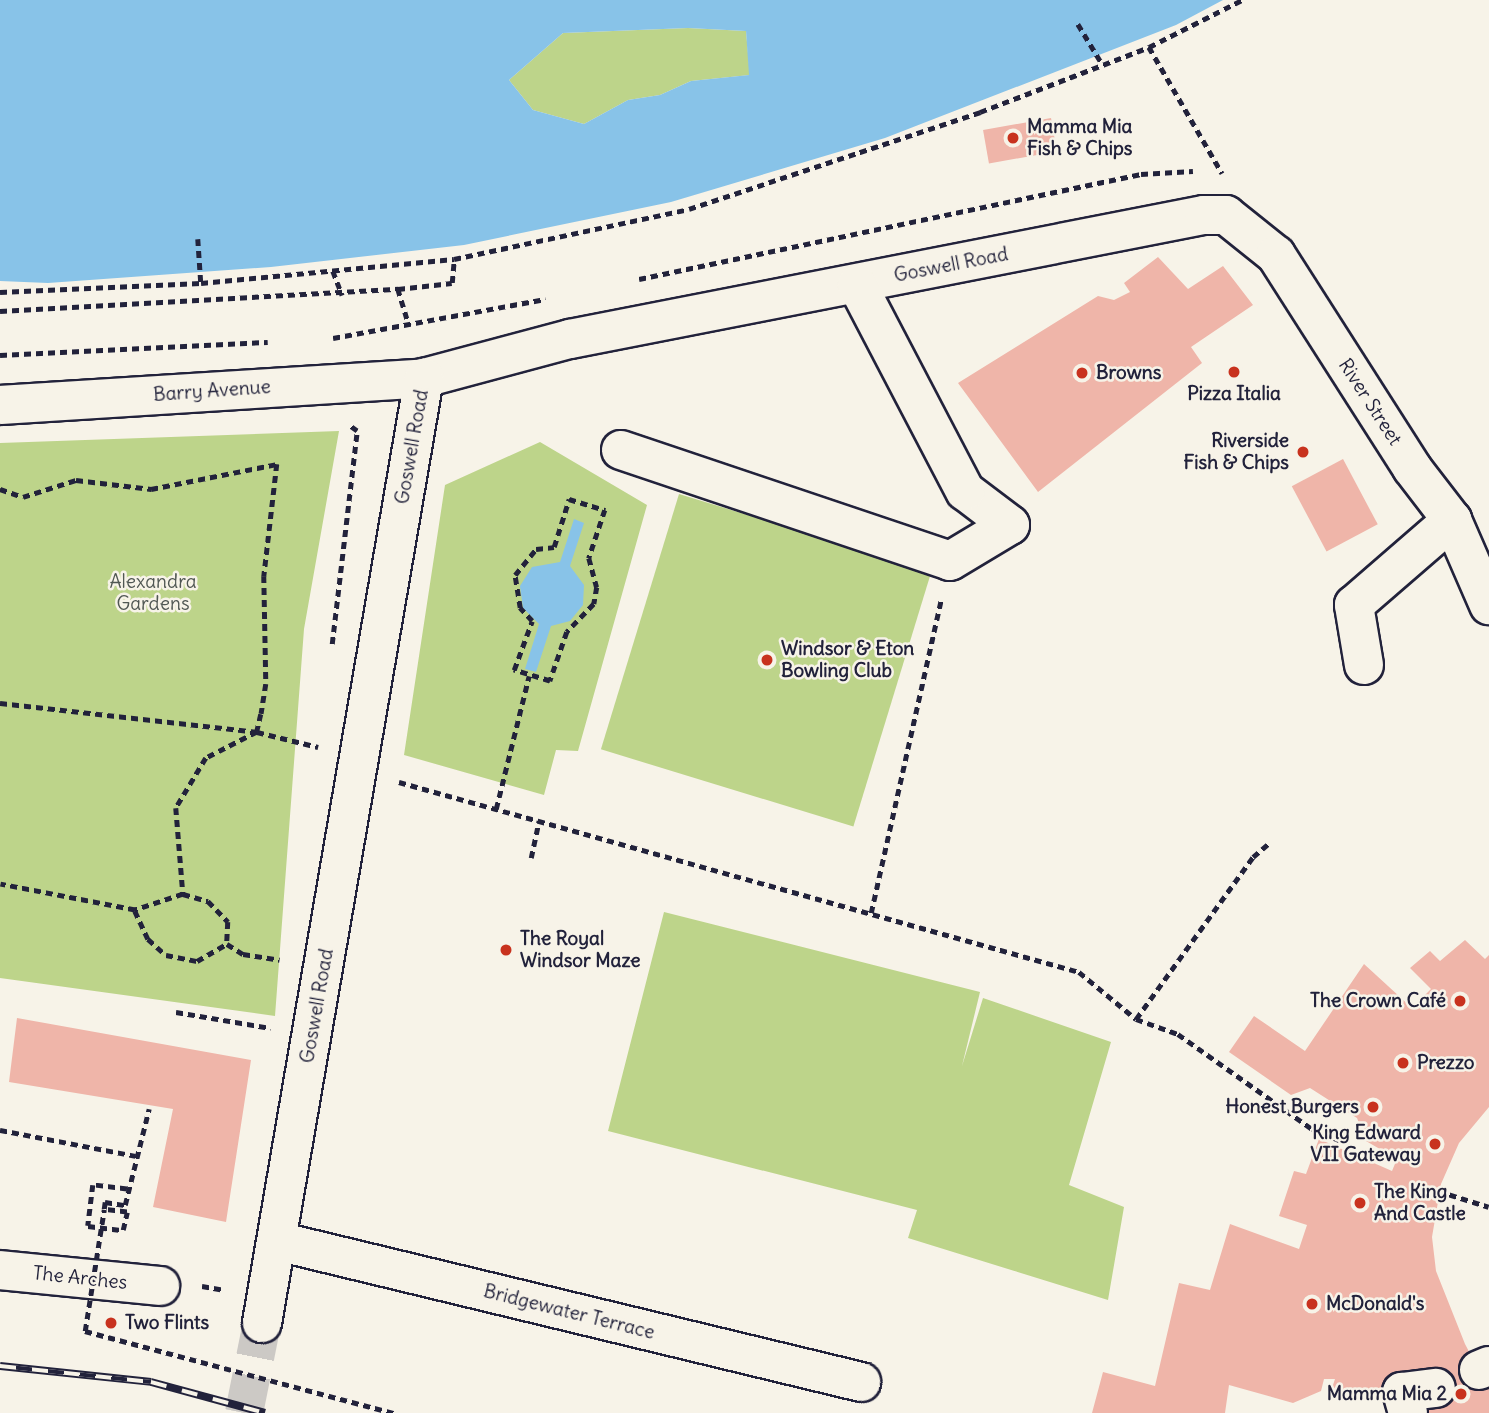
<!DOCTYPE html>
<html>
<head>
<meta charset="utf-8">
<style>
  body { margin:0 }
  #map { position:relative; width:1489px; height:1413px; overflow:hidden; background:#f7f3e8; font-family:Delius,sans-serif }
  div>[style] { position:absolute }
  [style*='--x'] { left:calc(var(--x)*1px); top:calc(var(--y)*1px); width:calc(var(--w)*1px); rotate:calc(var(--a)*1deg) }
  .green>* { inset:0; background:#bdd48a; transform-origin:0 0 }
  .water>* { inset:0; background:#88c3e8 }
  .building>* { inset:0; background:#efb5a9; transform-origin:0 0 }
  .minor-tunnel>* { height:38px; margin-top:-19px; transform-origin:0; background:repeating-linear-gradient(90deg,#ccc9c5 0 38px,transparent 0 57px) }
  .path>* { height:4.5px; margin-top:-2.25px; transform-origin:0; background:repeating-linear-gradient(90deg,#22223b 0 7px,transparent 0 12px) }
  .roads { filter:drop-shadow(2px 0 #22223b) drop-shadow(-2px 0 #22223b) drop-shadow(0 2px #22223b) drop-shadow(0 -2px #22223b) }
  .minor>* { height:38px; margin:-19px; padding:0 19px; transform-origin:19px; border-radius:19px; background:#f7f3e8 }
  .rail>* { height:8px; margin-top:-4px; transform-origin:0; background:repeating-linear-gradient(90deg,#f7f3e8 0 16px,#22223b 0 32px); box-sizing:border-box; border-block:2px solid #22223b }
  .path-bridge>* { height:4.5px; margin-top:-2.25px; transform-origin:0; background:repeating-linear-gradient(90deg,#22223b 0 7px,transparent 0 12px) }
  .dots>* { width:19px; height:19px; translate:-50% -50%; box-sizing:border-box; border:4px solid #f7f3e8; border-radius:50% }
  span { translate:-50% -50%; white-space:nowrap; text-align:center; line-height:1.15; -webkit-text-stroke:5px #f7f3e8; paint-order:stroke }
  .poi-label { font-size:19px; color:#22223b; font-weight:700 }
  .left { translate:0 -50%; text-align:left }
  .right { translate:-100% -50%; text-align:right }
  .street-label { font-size:19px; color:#22223b }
  .park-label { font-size:19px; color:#505753 }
</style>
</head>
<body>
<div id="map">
  <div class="green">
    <div style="clip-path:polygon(688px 28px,746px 31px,750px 75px,691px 81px,660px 95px,628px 100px,584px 124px,533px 110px,509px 80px,563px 33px)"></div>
    <div style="clip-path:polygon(339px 431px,304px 629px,275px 1016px,0 978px,0 443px)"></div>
    <div style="clip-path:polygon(540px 442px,647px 505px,578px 751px,556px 750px,544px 795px,404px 755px,445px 485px)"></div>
    <div style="left:679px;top:494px;width:264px;height:267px;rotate:17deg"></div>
    <div style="clip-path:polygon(664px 912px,980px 992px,962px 1066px,983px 998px,1111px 1042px,1069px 1185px,1124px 1207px,1108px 1300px,908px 1238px,917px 1210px,608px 1131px)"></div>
  </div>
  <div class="water">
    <div style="clip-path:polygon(evenodd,0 0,1223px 0,1176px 25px,885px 138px,671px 202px,464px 245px,271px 267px,48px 283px,0 281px,0 0,688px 28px,746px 31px,749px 75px,691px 81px,660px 95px,628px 100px,584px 124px,533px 110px,509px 80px,563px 33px,688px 28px)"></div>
    <div style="clip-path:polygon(574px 519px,584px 523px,570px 566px,584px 585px,583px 605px,570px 621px,551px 626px,536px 672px,525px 669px,539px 624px,523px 608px,520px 586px,532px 567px,560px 562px)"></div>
  </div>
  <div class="building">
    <div style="left:1051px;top:118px;width:34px;height:69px;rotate:80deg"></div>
    <div style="clip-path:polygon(1158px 257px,1188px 289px,1223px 266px,1253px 305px,1191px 347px,1202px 363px,1038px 492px,958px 383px,1098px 296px,1114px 300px,1130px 292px,1124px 283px)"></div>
    <div style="left:1343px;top:459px;width:74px;height:58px;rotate:62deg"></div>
    <div style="clip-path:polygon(1465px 940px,1485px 959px,1489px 955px,1489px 1107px,1459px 1143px,1441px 1184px,1432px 1237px,1436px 1271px,1465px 1344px,1489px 1390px,1489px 1413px,1429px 1413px,1426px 1396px,1332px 1388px,1335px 1379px,1324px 1379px,1321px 1391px,1293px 1403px,1229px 1385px,1225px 1413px,1092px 1413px,1103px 1372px,1155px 1386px,1179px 1283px,1210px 1290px,1230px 1224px,1299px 1249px,1307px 1225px,1279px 1216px,1294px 1171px,1306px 1174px,1319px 1139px,1392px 1171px,1397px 1159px,1366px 1141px,1357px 1118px,1310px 1088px,1291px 1095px,1229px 1052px,1254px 1016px,1305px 1051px,1364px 964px,1412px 1008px,1431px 989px,1410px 968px,1430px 951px,1440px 961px)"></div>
    <div style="clip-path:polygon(17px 1018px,251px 1060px,226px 1222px,153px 1207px,173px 1109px,9px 1082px)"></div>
  </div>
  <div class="minor-tunnel">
    <div style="--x:244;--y:1413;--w:92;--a:-78.7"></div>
  </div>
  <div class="path">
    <div style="--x:1078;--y:24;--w:44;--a:58.8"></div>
    <div style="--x:1149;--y:47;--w:146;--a:59.9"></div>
    <div style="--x:198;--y:239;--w:44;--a:86.1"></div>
    <div style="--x:333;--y:271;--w:26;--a:69"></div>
    <div style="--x:639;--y:279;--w:513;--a:-11.81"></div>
    <div style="--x:1141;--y:174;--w:52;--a:-3.3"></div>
    <div style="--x:398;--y:289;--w:38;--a:73"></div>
    <div style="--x:0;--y:292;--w:201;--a:-2.6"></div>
    <div style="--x:201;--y:283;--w:254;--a:-5.4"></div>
    <div style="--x:454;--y:259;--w:240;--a:-12"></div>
    <div style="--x:689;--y:209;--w:307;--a:-18.4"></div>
    <div style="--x:980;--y:112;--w:181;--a:-21"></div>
    <div style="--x:1149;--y:47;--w:104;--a:-26.8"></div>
    <div style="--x:0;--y:311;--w:399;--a:-3.2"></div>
    <div style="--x:398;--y:289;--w:54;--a:-6.3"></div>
    <div style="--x:452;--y:283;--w:24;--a:-85"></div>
    <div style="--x:333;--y:338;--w:216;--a:-10.4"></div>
    <div style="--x:0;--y:355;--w:268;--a:-2.8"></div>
    <div style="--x:0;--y:489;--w:24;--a:19"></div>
    <div style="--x:23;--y:497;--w:56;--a:-17.8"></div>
    <div style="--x:76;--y:480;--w:76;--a:6.8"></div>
    <div style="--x:151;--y:489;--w:128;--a:-11.2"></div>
    <div style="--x:277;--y:464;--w:113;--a:96.6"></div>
    <div style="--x:264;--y:576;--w:108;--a:88.9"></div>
    <div style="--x:266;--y:684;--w:30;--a:99"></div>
    <div style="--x:261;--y:714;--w:18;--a:103"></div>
    <div style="--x:257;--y:732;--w:57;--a:153"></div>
    <div style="--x:206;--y:758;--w:58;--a:121"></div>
    <div style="--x:176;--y:808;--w:86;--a:85.3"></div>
    <div style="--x:183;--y:894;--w:51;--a:161.6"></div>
    <div style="--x:135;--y:910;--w:137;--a:-169.1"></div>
    <div style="--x:569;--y:499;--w:38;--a:17"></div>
    <div style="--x:605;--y:510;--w:51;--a:108.4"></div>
    <div style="--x:589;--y:558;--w:30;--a:75"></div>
    <div style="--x:597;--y:587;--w:17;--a:100"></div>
    <div style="--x:594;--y:604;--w:39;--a:134"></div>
    <div style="--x:567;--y:632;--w:52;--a:109.1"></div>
    <div style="--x:550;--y:681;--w:38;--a:-163"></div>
    <div style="--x:514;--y:670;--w:52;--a:-69.8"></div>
    <div style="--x:532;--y:621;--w:18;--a:-133"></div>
    <div style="--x:520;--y:608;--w:33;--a:-99"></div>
    <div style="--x:515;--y:575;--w:33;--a:-51"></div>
    <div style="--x:536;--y:549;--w:18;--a:-6"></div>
    <div style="--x:554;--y:547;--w:50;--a:-72.6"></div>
    <div style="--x:332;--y:644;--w:214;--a:-83.3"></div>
    <div style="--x:357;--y:431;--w:9;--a:-144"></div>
    <div style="--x:0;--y:703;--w:259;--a:6.4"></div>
    <div style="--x:257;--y:732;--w:63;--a:13.8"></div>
    <div style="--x:399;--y:782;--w:706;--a:15.61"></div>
    <div style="--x:1079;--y:972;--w:74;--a:39.5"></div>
    <div style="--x:1136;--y:1019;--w:45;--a:19.7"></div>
    <div style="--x:1178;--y:1034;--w:164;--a:35.3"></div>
    <div style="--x:1312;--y:1129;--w:35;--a:22"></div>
    <div style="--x:496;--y:809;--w:137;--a:-76.1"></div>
    <div style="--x:531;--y:858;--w:38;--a:-78"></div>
    <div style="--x:183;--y:894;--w:26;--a:16"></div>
    <div style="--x:208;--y:901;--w:29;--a:46"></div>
    <div style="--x:228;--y:922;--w:22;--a:93"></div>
    <div style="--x:227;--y:944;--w:19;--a:32"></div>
    <div style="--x:243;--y:954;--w:37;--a:9"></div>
    <div style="--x:135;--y:911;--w:31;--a:65"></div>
    <div style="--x:148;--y:939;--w:24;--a:42"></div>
    <div style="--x:166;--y:955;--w:32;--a:11"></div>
    <div style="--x:197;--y:961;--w:34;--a:-30"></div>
    <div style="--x:871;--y:913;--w:321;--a:-77.4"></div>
    <div style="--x:176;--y:1012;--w:96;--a:9.6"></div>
    <div style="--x:1136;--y:1019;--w:200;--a:-54.2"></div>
    <div style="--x:1253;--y:857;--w:20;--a:-41"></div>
    <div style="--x:0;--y:1130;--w:138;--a:10.8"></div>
    <div style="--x:127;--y:1189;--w:34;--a:-173"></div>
    <div style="--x:93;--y:1185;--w:41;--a:97"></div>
    <div style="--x:88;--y:1226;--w:35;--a:7"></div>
    <div style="--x:123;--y:1230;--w:18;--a:-77"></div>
    <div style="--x:127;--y:1212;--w:23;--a:-173"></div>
    <div style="--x:104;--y:1209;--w:7;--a:-82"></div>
    <div style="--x:105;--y:1202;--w:20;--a:9"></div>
    <div style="--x:125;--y:1205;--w:99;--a:-76"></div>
    <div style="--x:1438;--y:1191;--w:53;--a:17.4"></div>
    <div style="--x:202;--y:1286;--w:23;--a:10"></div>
    <div style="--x:85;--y:1331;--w:320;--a:14.9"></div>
  </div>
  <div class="roads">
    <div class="minor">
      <div style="--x:0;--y:405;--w:425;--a:-3.6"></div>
      <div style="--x:424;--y:378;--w:151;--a:-15"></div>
      <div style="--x:570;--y:339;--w:646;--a:-11.07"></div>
      <div style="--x:1204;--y:215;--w:22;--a:0"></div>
      <div style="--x:1226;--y:215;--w:64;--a:38.7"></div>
      <div style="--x:1276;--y:255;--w:253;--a:57.4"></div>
      <div style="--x:1412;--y:468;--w:66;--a:52.4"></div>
      <div style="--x:1452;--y:520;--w:93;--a:66.5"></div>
      <div style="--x:621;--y:450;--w:347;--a:18.6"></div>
      <div style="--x:950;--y:561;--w:70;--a:-31"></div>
      <div style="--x:1010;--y:525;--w:56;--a:-142.9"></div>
      <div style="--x:965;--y:491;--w:233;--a:-117.6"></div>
      <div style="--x:1364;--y:665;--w:61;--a:-99.5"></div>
      <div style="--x:1354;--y:605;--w:130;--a:-40.9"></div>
      <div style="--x:277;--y:1241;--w:601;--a:13.57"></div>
      <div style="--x:0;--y:1270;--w:161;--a:5.7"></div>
      <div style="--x:262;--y:1323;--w:959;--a:-80.27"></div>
      <div style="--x:1479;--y:1370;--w:11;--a:-22"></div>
      <div style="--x:1408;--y:1413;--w:22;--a:-106"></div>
      <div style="--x:1402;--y:1392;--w:34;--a:-7"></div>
    </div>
  </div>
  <div class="rail">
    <div style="--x:0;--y:1366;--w:152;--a:6"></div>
    <div style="--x:151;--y:1382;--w:118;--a:15.2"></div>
  </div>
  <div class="path-bridge">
    <div style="--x:85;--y:1331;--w:123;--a:-81.1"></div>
  </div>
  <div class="dots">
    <div style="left:1013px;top:138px;background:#c8321e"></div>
    <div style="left:1234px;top:372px;background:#c8321e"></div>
    <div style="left:1082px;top:373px;background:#c8321e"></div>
    <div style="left:1303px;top:452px;background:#c8321e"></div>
    <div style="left:767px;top:660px;background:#c8321e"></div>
    <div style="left:506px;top:950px;background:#c8321e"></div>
    <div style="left:1460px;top:1001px;background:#c8321e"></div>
    <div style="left:1403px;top:1063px;background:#c8321e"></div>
    <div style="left:1373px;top:1107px;background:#c8321e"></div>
    <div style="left:1435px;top:1144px;background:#c8321e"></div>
    <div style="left:1360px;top:1203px;background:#c8321e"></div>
    <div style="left:1312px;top:1304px;background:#c8321e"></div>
    <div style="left:111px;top:1323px;background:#c8321e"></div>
    <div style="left:1461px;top:1394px;background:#c8321e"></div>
  </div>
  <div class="poi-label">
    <span class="left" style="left:1027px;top:138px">Mamma Mia<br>Fish &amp; Chips</span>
    <span class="left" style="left:1096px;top:373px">Browns</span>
    <span style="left:1234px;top:394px">Pizza Italia</span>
    <span class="right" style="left:1289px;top:452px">Riverside<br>Fish &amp; Chips</span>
    <span class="left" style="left:781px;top:660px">Windsor &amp; Eton<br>Bowling Club</span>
    <span class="left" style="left:520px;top:950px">The Royal<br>Windsor Maze</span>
    <span class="right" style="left:1446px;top:1001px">The Crown Café</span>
    <span class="left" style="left:1417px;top:1063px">Prezzo</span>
    <span class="right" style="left:1359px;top:1107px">Honest Burgers</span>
    <span class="right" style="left:1421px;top:1144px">King Edward<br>VII Gateway</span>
    <span class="left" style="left:1374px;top:1203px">The King<br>And Castle</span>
    <span class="left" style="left:1326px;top:1304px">McDonald's</span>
    <span class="left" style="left:125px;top:1323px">Two Flints</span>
    <span class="right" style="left:1447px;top:1394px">Mamma Mia 2</span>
  </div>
  <div class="street-label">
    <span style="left:951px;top:265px;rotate:-11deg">Goswell Road</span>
    <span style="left:212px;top:391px;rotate:-4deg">Barry Avenue</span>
    <span style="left:1370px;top:402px;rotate:57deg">River Street</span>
    <span style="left:412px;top:447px;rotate:-80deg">Goswell Road</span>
    <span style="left:317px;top:1006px;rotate:-80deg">Goswell Road</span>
    <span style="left:80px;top:1278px;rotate:6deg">The Arches</span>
    <span style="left:569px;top:1312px;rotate:14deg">Bridgewater Terrace</span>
  </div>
  <div class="park-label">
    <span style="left:153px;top:593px">Alexandra<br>Gardens</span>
  </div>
</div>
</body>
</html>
